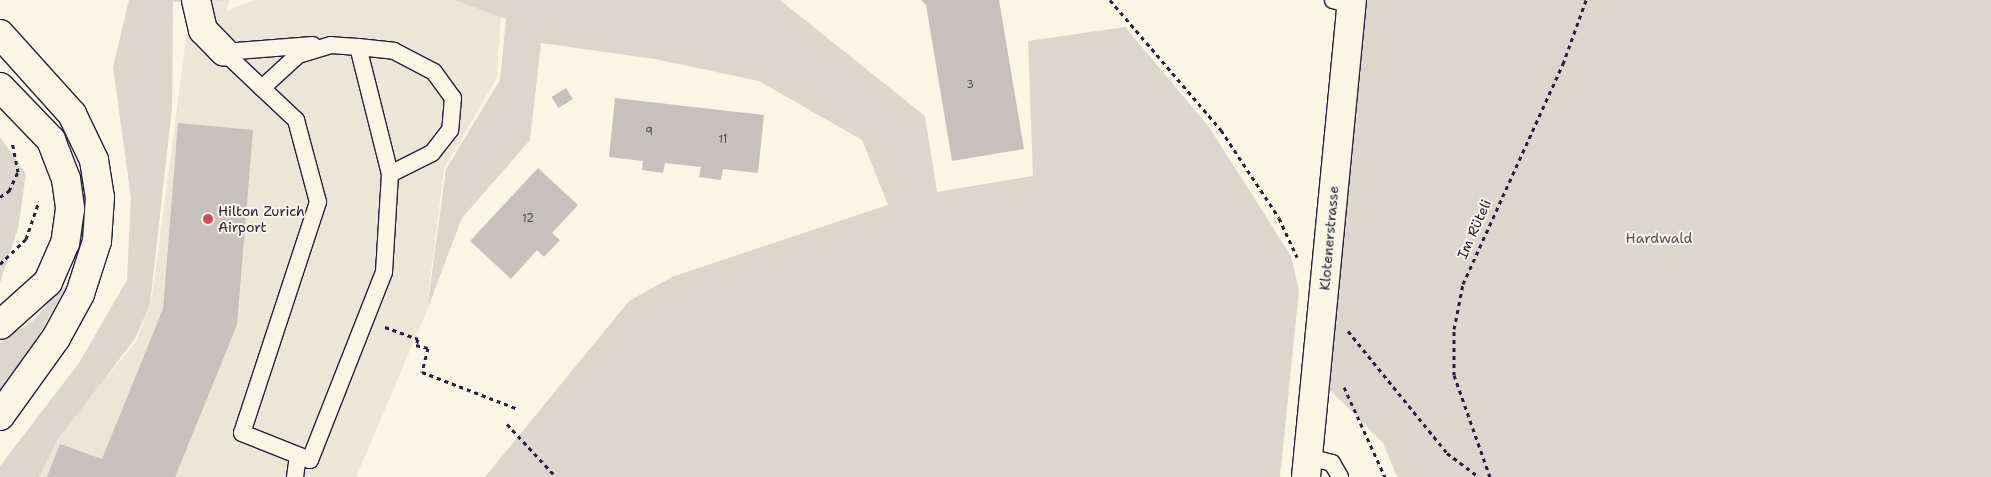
<!DOCTYPE html>
<html>
<head>
<meta charset="utf-8">
<style>
  body { margin:0 }
  #map { position:relative; width:1991px; height:477px; overflow:hidden; background:#fcf5e5; font-family:"Shantell Sans",sans-serif }
  div>[style] { position:absolute }
  [style*='--x'] { left:calc(var(--x)*1px); top:calc(var(--y)*1px); width:calc(var(--w)*1px); rotate:calc(var(--a)*1deg) }
  .built>* { inset:0; background:#ece5d8 }
  .green>* { inset:0; background:#dcd6cc }
  .building>* { inset:0; background:#c6c1bb; transform-origin:0 0 }
  .path>* { height:3px; margin-top:-1.5px; transform-origin:0; background:repeating-linear-gradient(90deg,#22223b 0 4px,transparent 0 8px) }
  .roads { filter:drop-shadow(1px 0 #22223b) drop-shadow(-1px 0 #22223b) drop-shadow(0 1px #22223b) drop-shadow(0 -1px #22223b) }
  .service>* { height:16px; margin:-8px; padding:0 8px; transform-origin:8px; border-radius:8px; background:#fcf5e5 }
  .minor>* { height:28px; margin:-14px; padding:0 14px; transform-origin:14px; border-radius:14px; background:#fcf5e5 }
  .motorway>* { height:28px; margin:-14px; padding:0 14px; transform-origin:14px; border-radius:14px; background:#fcf5e5 }
  .dots>* { width:14px; height:14px; translate:-50% -50%; box-sizing:border-box; border:2px solid #fcf5e5; border-radius:50% }
  span { translate:-50% -50%; white-space:nowrap; text-align:center; line-height:1.15; -webkit-text-stroke:4px #fcf5e5; paint-order:stroke }
  .number-label { font-size:11px; color:#4b4a5b }
  .number-label span { -webkit-text-stroke-width:0 }
  .poi-label { font-size:14px; color:#22223b }
  .left { translate:0 -50%; text-align:left }
  .street-label { font-size:14px; color:#22223b }
  .park-label { font-size:14px; color:#504f5f }
</style>
</head>
<body>
<div id="map">
  <div class="built">
    <div style="clip-path:polygon(191px 0,229px 0,227px 11px,253px 0,458px 0,501px 13px,497px 77px,444px 169px,426px 313px,356px 477px,38px 477px,57px 435px,137px 341px,152px 298px)"></div>
  </div>
  <div class="green">
    <div style="clip-path:polygon(129px 0,234px 0,173px 2px,172px 108px,150px 304px,135px 339px,58px 439px,39px 477px,0 477px,0 466px,79px 363px,127px 280px,131px 198px,113px 67px)"></div>
    <div style="clip-path:polygon(455px 0,780px 0,925px 116px,937px 192px,1033px 176px,1028px 41px,1125px 27px,1209px 127px,1291px 256px,1299px 290px,1280px 477px,485px 477px,629px 301px,672px 277px,888px 205px,862px 140px,759px 81px,655px 59px,541px 43px,530px 140px,462px 218px,427px 310px,446px 169px,500px 80px,506px 19px)"></div>
    <div style="clip-path:polygon(1363px 0,1991px 0,1991px 477px,1397px 477px,1383px 443px,1327px 387px)"></div>
    <div style="clip-path:polygon(0 137px,26px 174px,18px 228px,0 283px)"></div>
    <div style="clip-path:polygon(66px 287px,31px 349px,0 391px,0 342px,34px 320px,59px 289px)"></div>
  </div>
  <div class="building">
    <div style="clip-path:polygon(921px 0,999px 0,1024px 149px,952px 161px,926px 5px)"></div>
    <div style="left:566px;top:88px;width:13px;height:17px;rotate:58deg"></div>
    <div style="clip-path:polygon(615px 98px,764px 115px,758px 173px,723px 169px,721px 180px,699px 177px,701px 167px,665px 163px,663px 173px,642px 170px,643px 161px,609px 157px)"></div>
    <div style="clip-path:polygon(178px 123px,253px 130px,237px 325px,175px 477px,47px 477px,60px 444px,102px 459px,163px 309px)"></div>
    <div style="clip-path:polygon(538px 168px,578px 205px,552px 233px,560px 240px,544px 257px,537px 250px,511px 279px,470px 241px)"></div>
  </div>
  <div class="path">
    <div style="--x:1110;--y:0;--w:171;--a:49.5"></div>
    <div style="--x:1221;--y:130;--w:105;--a:56.6"></div>
    <div style="--x:1279;--y:218;--w:43;--a:65.2"></div>
    <div style="--x:0;--y:197;--w:11;--a:-34"></div>
    <div style="--x:9;--y:191;--w:21;--a:-65"></div>
    <div style="--x:18;--y:172;--w:31;--a:-101"></div>
    <div style="--x:0;--y:264;--w:36;--a:-44"></div>
    <div style="--x:26;--y:239;--w:40;--a:-71.1"></div>
    <div style="--x:385;--y:327;--w:35;--a:20"></div>
    <div style="--x:418;--y:339;--w:6;--a:108"></div>
    <div style="--x:416;--y:345;--w:12;--a:14"></div>
    <div style="--x:428;--y:348;--w:25;--a:104"></div>
    <div style="--x:422;--y:372;--w:103;--a:21.1"></div>
    <div style="--x:1348;--y:331;--w:157;--a:50.9"></div>
    <div style="--x:1447;--y:453;--w:40;--a:37"></div>
    <div style="--x:1344;--y:387;--w:99;--a:65.5"></div>
    <div style="--x:507;--y:424;--w:72;--a:47.2"></div>
    <div style="--x:1490;--y:477;--w:108;--a:-109.4"></div>
    <div style="--x:1454;--y:375;--w:46;--a:-90"></div>
    <div style="--x:1454;--y:329;--w:46;--a:-78.7"></div>
    <div style="--x:1463;--y:284;--w:242;--a:-65.6"></div>
    <div style="--x:1563;--y:64;--w:68;--a:-70.2"></div>
  </div>
  <div class="roads">
    <div class="service">
      <div style="--x:1333;--y:0;--w:20;--a:15"></div>
      <div style="--x:358;--y:47;--w:36;--a:6"></div>
      <div style="--x:394;--y:51;--w:45;--a:27.7"></div>
      <div style="--x:434;--y:72;--w:32;--a:54"></div>
      <div style="--x:453;--y:98;--w:32;--a:95"></div>
      <div style="--x:450;--y:130;--w:29;--a:128"></div>
      <div style="--x:432;--y:153;--w:47;--a:153.4"></div>
      <div style="--x:224;--y:52;--w:52;--a:43.5"></div>
      <div style="--x:262;--y:88;--w:47;--a:43.3"></div>
      <div style="--x:296;--y:120;--w:85;--a:75"></div>
      <div style="--x:318;--y:202;--w:243;--a:108.2"></div>
      <div style="--x:242;--y:433;--w:73;--a:21.7"></div>
      <div style="--x:310;--y:460;--w:202;--a:-68.5"></div>
      <div style="--x:384;--y:272;--w:98;--a:-86.5"></div>
      <div style="--x:390;--y:174;--w:131;--a:-104.1"></div>
      <div style="--x:358;--y:47;--w:27;--a:-176"></div>
      <div style="--x:331;--y:45;--w:34;--a:163"></div>
      <div style="--x:298;--y:55;--w:49;--a:137.5"></div>
      <div style="--x:224;--y:52;--w:89;--a:-4.5"></div>
      <div style="--x:1308;--y:457;--w:25;--a:14"></div>
      <div style="--x:1332;--y:463;--w:16;--a:60"></div>
      <div style="--x:295;--y:477;--w:21;--a:-82"></div>
    </div>
    <div class="minor">
      <div style="--x:196;--y:0;--w:31;--a:77"></div>
      <div style="--x:203;--y:30;--w:30;--a:46"></div>
      <div style="--x:1306;--y:477;--w:479;--a:-84.5"></div>
    </div>
    <div class="motorway">
      <div style="--x:0;--y:34;--w:108;--a:48"></div>
      <div style="--x:72;--y:114;--w:51;--a:64.4"></div>
      <div style="--x:94;--y:160;--w:37;--a:81"></div>
      <div style="--x:100;--y:197;--w:44;--a:93.9"></div>
      <div style="--x:97;--y:241;--w:56;--a:107.8"></div>
      <div style="--x:80;--y:294;--w:50;--a:118.6"></div>
      <div style="--x:56;--y:338;--w:96;--a:125.7"></div>
      <div style="--x:0;--y:87;--w:74;--a:46.1"></div>
      <div style="--x:51;--y:140;--w:42;--a:69"></div>
      <div style="--x:66;--y:179;--w:30;--a:82"></div>
      <div style="--x:70;--y:209;--w:34;--a:98"></div>
      <div style="--x:65;--y:243;--w:43;--a:113.6"></div>
      <div style="--x:48;--y:282;--w:64;--a:138.1"></div>
    </div>
  </div>
  <div class="dots">
    <div style="left:208px;top:219px;background:#d1495b"></div>
  </div>
  <div class="number-label">
    <span style="left:970px;top:85px">3</span>
    <span style="left:649px;top:132px">9</span>
    <span style="left:723px;top:140px">11</span>
    <span style="left:528px;top:219px">12</span>
  </div>
  <div class="poi-label">
    <span class="left" style="left:218px;top:219px">Hilton Zurich<br>Airport</span>
  </div>
  <div class="street-label">
    <span style="left:1474px;top:229px;rotate:-66deg">Im Rüteli</span>
    <span style="left:1329px;top:238px;rotate:-85deg">Klotenerstrasse</span>
  </div>
  <div class="park-label">
    <span style="left:1659px;top:238px">Hardwald</span>
  </div>
</div>
</body>
</html>
